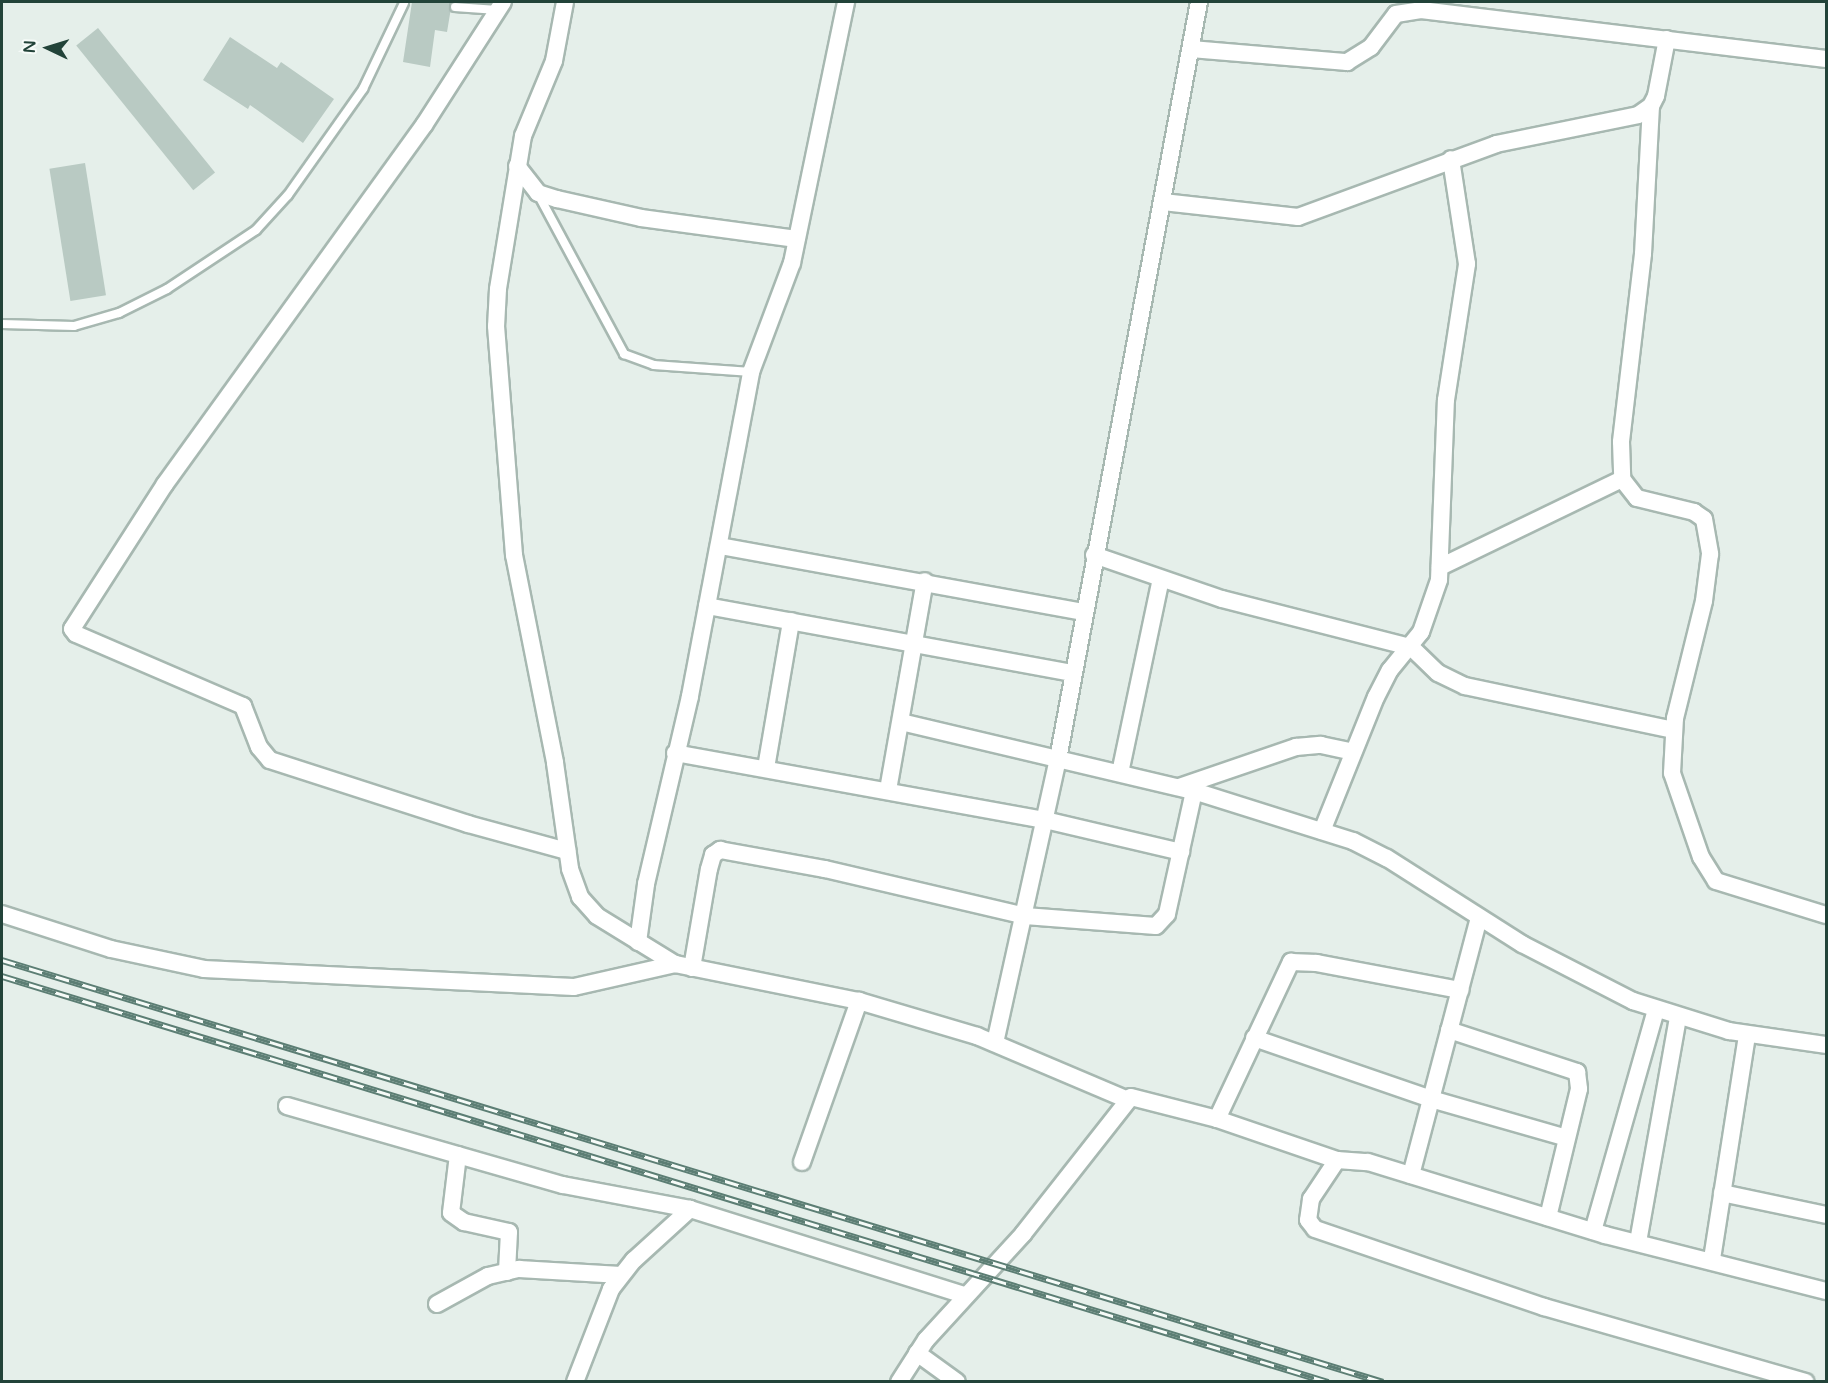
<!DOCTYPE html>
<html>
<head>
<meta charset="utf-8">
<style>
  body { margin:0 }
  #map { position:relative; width:1828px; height:1383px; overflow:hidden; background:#e5efea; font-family:"Varela Round",sans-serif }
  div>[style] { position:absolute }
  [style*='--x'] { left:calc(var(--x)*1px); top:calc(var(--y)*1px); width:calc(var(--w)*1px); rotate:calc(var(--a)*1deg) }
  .building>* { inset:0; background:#b9cac3; transform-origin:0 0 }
  .roads { filter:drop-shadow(2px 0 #a7b8b1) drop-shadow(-2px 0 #a7b8b1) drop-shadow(0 2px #a7b8b1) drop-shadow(0 -2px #a7b8b1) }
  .service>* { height:8px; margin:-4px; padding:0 4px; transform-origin:4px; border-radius:4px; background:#fff }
  .minor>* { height:16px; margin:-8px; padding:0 8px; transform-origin:8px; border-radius:8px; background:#fff }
  .rail>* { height:7px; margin-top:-3.5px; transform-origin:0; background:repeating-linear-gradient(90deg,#f6fbf8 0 14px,#5c7e74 0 28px); box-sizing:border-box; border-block:2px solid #5c7e74 }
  span { translate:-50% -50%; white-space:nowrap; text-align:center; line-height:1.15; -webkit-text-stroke:4.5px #f6fbf8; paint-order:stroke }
  .frame { position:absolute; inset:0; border:3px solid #224339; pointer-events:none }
  .north { position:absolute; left:18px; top:18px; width:60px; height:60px; -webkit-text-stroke:4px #f6fbf8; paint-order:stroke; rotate:274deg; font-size:16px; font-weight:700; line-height:24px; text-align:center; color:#224339 }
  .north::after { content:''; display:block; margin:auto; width:21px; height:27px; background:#224339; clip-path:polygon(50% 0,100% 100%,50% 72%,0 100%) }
</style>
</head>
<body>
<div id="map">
  <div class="building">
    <div style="clip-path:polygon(412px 2px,452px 2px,447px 32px,435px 30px,430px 67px,403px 62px)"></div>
    <div style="left:98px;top:28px;width:186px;height:28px;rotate:51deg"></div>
    <div style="clip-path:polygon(230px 37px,277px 68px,281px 62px,334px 99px,303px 143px,250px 105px,248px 109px,203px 80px)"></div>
    <div style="left:85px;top:163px;width:134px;height:36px;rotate:81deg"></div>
  </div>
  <div class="roads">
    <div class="service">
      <div style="--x:455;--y:7;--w:42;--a:4.1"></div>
      <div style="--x:538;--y:194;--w:182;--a:61.7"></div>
      <div style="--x:624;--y:354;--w:32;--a:20"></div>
      <div style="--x:654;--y:365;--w:97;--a:4.1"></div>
      <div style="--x:2;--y:324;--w:72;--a:1.6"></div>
      <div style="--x:74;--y:326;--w:47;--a:-16.1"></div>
      <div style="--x:119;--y:313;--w:54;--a:-26.6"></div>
      <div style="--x:167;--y:289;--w:107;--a:-33.5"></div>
      <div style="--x:256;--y:230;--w:47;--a:-47.6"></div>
      <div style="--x:288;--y:195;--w:130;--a:-54.7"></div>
      <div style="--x:363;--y:89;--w:95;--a:-64.5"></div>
    </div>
    <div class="minor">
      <div style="--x:503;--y:2;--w:146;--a:122.7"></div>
      <div style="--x:424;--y:125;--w:443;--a:125.8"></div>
      <div style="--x:165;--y:484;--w:172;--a:122.7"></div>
      <div style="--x:72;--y:629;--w:6;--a:51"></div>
      <div style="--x:76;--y:634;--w:182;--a:23.3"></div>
      <div style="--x:243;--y:706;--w:44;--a:68.7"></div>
      <div style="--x:259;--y:747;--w:17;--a:50"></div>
      <div style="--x:270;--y:760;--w:208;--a:17.9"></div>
      <div style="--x:468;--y:824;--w:103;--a:15.3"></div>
      <div style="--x:565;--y:2;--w:60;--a:100.6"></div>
      <div style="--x:554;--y:61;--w:81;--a:112.5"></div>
      <div style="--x:523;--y:136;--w:155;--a:99.3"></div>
      <div style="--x:498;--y:289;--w:37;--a:93"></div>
      <div style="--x:496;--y:326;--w:230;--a:85.5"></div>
      <div style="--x:514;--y:555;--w:212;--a:78.8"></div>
      <div style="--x:555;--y:763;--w:107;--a:81.9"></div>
      <div style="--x:570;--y:869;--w:30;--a:70"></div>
      <div style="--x:580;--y:897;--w:25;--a:48"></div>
      <div style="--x:597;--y:916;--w:92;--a:31.6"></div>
      <div style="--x:675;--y:964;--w:188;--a:11.4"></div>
      <div style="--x:859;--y:1001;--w:123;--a:16.5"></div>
      <div style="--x:977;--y:1036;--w:164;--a:23"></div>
      <div style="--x:1191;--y:49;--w:157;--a:4.8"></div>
      <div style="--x:1347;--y:62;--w:28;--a:-32"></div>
      <div style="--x:1371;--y:47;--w:41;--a:-52.9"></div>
      <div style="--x:1396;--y:14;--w:25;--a:-9"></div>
      <div style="--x:1421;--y:10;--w:408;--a:6.9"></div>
      <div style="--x:1651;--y:106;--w:148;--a:93.1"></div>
      <div style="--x:1643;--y:254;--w:189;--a:96.7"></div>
      <div style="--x:1621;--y:442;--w:37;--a:88"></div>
      <div style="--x:1622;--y:479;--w:24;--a:52"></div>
      <div style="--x:1637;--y:498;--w:59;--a:13.8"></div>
      <div style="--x:1694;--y:512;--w:12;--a:35"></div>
      <div style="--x:1704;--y:519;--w:36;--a:80"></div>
      <div style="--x:1710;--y:554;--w:47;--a:97.3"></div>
      <div style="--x:1704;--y:601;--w:121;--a:103.9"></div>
      <div style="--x:1675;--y:718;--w:55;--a:93.1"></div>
      <div style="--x:1672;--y:773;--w:89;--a:71"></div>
      <div style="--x:1701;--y:857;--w:28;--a:58"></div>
      <div style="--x:1716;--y:881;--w:115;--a:17.2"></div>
      <div style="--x:517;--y:166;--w:34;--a:52"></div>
      <div style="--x:538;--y:193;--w:20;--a:18"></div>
      <div style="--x:557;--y:199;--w:86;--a:12.7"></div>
      <div style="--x:641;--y:218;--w:157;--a:7.7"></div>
      <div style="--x:1163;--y:202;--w:136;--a:6.3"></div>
      <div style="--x:1298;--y:217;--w:211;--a:-20.2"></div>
      <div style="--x:1496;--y:144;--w:145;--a:-11.5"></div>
      <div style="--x:1638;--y:115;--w:16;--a:-35"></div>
      <div style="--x:1651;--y:106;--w:11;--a:-63"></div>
      <div style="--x:1656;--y:96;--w:58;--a:-79.1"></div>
      <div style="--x:720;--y:546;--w:370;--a:10.3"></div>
      <div style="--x:1094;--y:555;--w:135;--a:19"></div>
      <div style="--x:1222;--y:599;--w:195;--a:14.3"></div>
      <div style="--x:1411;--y:647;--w:37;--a:44"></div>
      <div style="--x:1438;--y:673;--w:30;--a:26"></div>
      <div style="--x:1465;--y:686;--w:213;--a:11.9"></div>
      <div style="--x:1440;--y:567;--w:202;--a:-25.8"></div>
      <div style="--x:707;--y:606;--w:372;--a:10.4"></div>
      <div style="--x:901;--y:722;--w:301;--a:13.3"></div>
      <div style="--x:1194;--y:791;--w:167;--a:17.5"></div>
      <div style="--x:1353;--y:841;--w:38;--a:27"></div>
      <div style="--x:1387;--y:858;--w:160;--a:32.5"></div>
      <div style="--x:1522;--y:944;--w:125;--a:27.2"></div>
      <div style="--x:1633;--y:1001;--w:101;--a:17.4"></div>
      <div style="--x:1729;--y:1031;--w:98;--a:8.2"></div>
      <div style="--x:675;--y:753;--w:376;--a:10.3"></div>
      <div style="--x:1045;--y:820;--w:140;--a:13.2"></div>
      <div style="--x:766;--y:768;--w:149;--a:-80.3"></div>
      <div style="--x:1120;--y:773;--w:198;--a:-78.1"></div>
      <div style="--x:1179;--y:787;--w:124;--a:-18.9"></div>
      <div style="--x:1296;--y:747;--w:25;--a:-5"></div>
      <div style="--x:1321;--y:745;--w:33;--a:12"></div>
      <div style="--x:888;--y:790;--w:212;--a:-80"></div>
      <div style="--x:1322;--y:831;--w:144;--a:-68.1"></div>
      <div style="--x:1376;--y:697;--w:30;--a:-63"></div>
      <div style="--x:1390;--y:670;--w:49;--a:-50.8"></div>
      <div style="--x:1421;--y:632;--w:55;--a:-70.9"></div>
      <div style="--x:1439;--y:580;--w:180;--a:-87.8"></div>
      <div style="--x:1446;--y:400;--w:138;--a:-81.2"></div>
      <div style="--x:1467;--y:264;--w:106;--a:-98.7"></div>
      <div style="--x:2;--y:914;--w:114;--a:17.8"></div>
      <div style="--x:111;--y:949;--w:95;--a:12.1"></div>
      <div style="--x:204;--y:969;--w:370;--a:2.8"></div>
      <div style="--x:574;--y:987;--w:104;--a:-12.8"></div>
      <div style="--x:638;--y:942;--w:59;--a:-82.1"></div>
      <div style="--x:646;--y:884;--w:193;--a:-76.8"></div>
      <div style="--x:690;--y:696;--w:330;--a:-79.3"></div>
      <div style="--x:751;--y:372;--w:116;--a:-69.4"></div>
      <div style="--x:792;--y:263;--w:267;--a:-78.3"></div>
      <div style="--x:692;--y:968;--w:100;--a:-80.3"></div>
      <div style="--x:709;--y:869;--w:15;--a:-74"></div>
      <div style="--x:713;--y:855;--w:9;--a:-36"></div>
      <div style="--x:720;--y:850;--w:107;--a:10.3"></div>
      <div style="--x:825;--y:869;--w:205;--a:13.2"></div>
      <div style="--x:1025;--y:916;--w:131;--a:4.4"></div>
      <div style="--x:1156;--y:926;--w:16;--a:-47"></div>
      <div style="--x:1167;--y:914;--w:126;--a:-77.6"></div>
      <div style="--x:1449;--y:1030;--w:135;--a:18.2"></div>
      <div style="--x:1577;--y:1072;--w:17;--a:83"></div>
      <div style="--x:1579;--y:1089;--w:132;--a:103.6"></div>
      <div style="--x:1254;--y:1038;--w:187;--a:19"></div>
      <div style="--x:1431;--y:1099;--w:141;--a:16"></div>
      <div style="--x:995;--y:1043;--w:291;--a:-77.5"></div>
      <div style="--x:1058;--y:759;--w:770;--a:-79.45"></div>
      <div style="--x:287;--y:1106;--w:287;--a:16"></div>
      <div style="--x:563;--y:1185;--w:129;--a:10.7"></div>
      <div style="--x:690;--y:1209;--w:288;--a:17.4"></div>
      <div style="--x:1217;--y:1119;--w:174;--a:-64.8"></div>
      <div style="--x:1291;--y:962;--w:26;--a:2"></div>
      <div style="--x:1317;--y:963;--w:146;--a:10.7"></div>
      <div style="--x:458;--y:1155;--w:58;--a:96.9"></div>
      <div style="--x:451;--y:1213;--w:16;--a:35"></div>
      <div style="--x:464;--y:1222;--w:46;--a:12.5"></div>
      <div style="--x:509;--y:1232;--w:40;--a:92.9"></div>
      <div style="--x:1337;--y:1160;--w:47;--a:123.7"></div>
      <div style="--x:1311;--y:1199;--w:21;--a:98"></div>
      <div style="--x:1308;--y:1220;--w:11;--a:52"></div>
      <div style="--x:1315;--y:1229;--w:242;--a:18.8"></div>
      <div style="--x:1544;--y:1307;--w:272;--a:16"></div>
      <div style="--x:802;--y:1162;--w:171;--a:-70.5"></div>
      <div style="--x:1411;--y:1175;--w:266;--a:-75.2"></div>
      <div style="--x:1722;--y:1193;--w:106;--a:11.9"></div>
      <div style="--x:1593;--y:1231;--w:230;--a:-74.1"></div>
      <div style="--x:1638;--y:1242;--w:228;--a:-79.9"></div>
      <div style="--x:1712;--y:1259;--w:227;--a:-81.1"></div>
      <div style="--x:437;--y:1304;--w:58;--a:-28.8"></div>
      <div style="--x:488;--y:1276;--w:32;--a:-13"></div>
      <div style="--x:519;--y:1269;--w:102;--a:3.4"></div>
      <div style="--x:917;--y:1353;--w:49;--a:35.9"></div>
      <div style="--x:575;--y:1382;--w:100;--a:-68.8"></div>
      <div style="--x:611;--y:1289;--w:37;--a:-52"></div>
      <div style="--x:634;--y:1260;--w:76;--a:-42.3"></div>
      <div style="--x:899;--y:1382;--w:50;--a:-57.3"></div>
      <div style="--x:926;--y:1340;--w:144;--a:-47.5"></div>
      <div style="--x:1023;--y:1234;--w:174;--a:-51.8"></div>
      <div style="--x:1131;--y:1097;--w:89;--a:14.3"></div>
      <div style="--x:1217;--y:1119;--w:127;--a:18.9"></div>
      <div style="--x:1337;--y:1160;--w:31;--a:4"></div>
      <div style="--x:1368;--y:1162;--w:248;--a:17.1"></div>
      <div style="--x:1605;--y:1235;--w:228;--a:14.2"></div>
    </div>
  </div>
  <div class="rail">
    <div style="--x:2;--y:960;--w:1444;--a:16.99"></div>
    <div style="--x:2;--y:976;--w:1387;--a:17.02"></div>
  </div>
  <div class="frame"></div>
  <div class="north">N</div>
</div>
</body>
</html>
